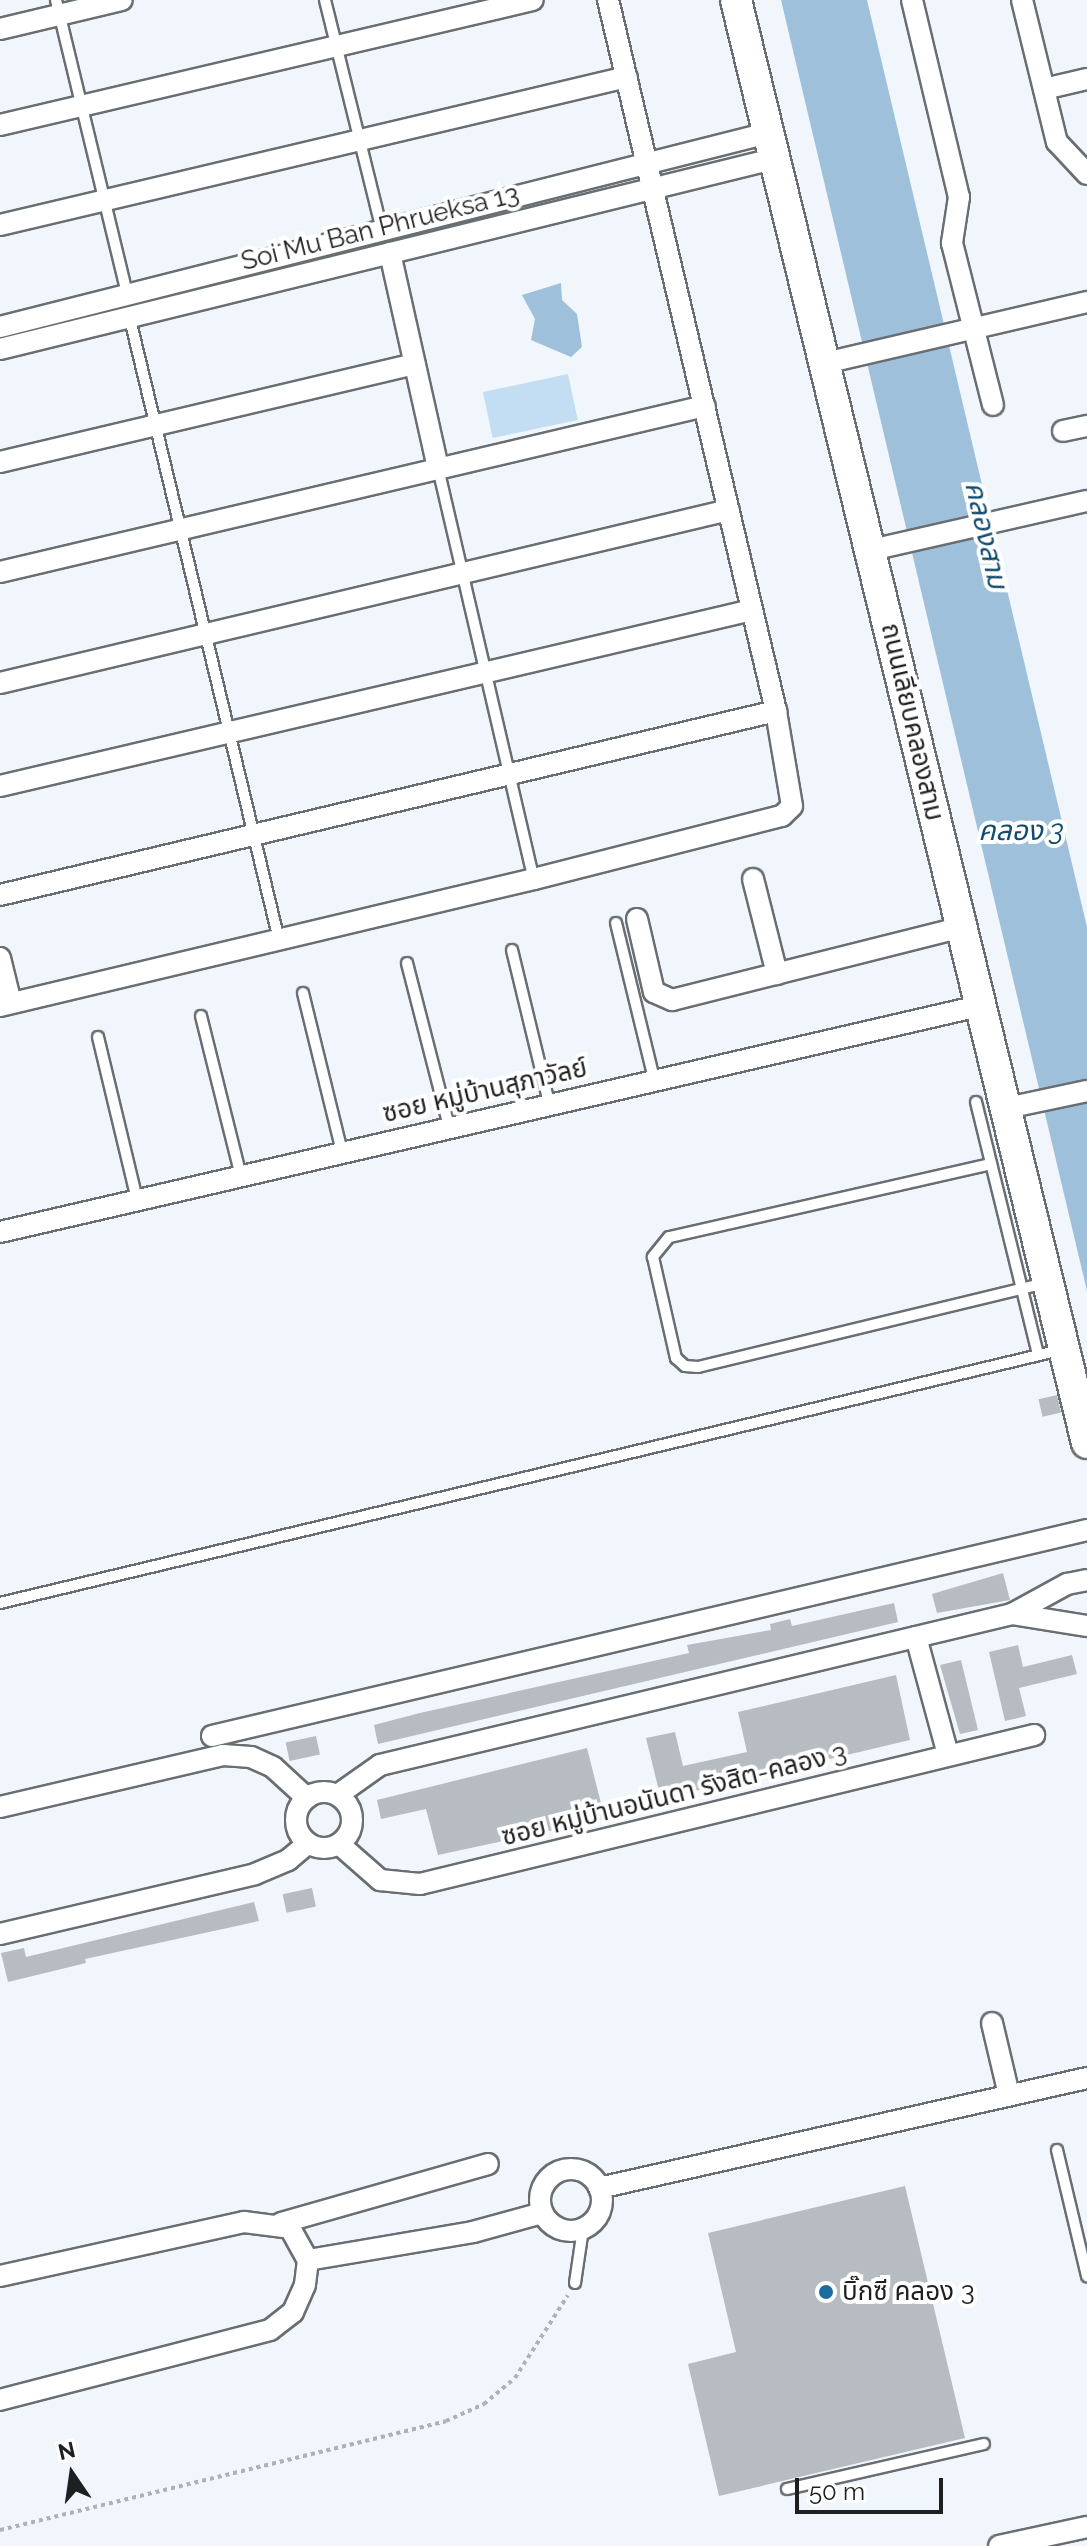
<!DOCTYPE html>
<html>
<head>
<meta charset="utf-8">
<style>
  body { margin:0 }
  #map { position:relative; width:1087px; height:2546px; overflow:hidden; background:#f0f6fb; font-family:Raleway,"Noto Sans Thai",sans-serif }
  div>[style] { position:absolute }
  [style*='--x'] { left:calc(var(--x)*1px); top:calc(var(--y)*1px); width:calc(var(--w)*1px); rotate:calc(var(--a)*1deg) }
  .green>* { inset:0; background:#c3def3; transform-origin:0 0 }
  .water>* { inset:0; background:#9ec0da }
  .building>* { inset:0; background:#b6bcc1; transform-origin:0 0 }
  .path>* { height:4px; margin-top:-2px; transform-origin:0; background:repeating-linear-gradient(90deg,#aeb2b6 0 4px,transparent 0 8px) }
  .roads { filter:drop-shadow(2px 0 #686e72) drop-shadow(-2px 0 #686e72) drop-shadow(0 2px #686e72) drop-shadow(0 -2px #686e72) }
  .lane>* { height:10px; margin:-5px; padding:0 5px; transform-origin:5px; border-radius:5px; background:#fff }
  .street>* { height:20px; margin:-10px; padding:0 10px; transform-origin:10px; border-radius:10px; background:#fff }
  .street>.ring { margin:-10px; padding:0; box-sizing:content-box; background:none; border:20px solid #fff; border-radius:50% }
  .secondary>* { height:30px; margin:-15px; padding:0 15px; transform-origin:15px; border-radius:15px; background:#fff }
  .dots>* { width:22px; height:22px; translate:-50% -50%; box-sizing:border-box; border:4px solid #fff; border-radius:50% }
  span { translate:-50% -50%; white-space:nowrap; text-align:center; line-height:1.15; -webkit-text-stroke:8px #fff; paint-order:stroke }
  .street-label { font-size:26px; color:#1d1f21 }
  .poi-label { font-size:26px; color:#1d1f21 }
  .left { translate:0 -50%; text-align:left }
  .water-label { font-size:28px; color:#114b6d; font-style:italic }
  .north { position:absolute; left:32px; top:2434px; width:80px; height:80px; -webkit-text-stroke:6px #fff; paint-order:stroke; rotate:347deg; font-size:22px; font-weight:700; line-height:32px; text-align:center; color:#1d1f21 }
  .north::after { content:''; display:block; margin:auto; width:28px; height:36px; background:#1d1f21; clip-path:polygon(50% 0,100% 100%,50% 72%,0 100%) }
  .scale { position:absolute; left:795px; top:2478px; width:148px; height:36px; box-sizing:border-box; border:4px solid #1d1f21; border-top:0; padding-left:10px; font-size:24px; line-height:28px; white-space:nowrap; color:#1d1f21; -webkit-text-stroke:6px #fff; paint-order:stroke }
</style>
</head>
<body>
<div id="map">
  <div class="green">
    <div style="left:568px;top:374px;width:47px;height:87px;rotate:78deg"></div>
  </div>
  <div class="water">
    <div style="clip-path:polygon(781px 0,867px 0,1087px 927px,1087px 1291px)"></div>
    <div style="clip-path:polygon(561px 283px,562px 300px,577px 314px,582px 347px,571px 357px,531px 340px,535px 319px,522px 295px)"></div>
  </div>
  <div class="building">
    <div style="left:1057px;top:1395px;width:18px;height:19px;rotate:77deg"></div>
    <div style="clip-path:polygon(1003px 1573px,1010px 1600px,937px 1613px,932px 1594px)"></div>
    <div style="clip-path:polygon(894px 1603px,898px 1622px,378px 1744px,374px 1725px,420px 1713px,689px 1653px,687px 1645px,771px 1630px,770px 1624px,790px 1619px,792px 1626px)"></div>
    <div style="clip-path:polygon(1018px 1645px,1023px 1667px,1072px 1655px,1077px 1674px,1019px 1688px,1026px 1716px,1005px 1721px,989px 1652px)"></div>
    <div style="clip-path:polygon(961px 1660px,978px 1730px,960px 1734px,940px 1665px)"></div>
    <div style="clip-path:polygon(896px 1675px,910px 1740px,661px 1799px,646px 1738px,675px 1732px,683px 1766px,747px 1752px,738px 1712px)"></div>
    <div style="left:316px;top:1736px;width:19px;height:31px;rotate:78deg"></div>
    <div style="clip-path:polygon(587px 1748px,605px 1819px,438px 1855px,426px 1809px,381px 1819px,377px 1800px)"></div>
    <div style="left:312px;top:1888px;width:19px;height:30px;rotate:78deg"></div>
    <div style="clip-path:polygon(254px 1902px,259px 1921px,85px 1959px,86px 1963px,8px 1982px,1px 1953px,24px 1948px,26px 1957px)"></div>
    <div style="clip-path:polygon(905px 2186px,965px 2438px,719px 2496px,688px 2364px,736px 2352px,708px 2233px)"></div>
  </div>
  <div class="path">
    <div style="--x:0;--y:2530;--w:459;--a:-13.7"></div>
    <div style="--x:446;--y:2421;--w:42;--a:-24.1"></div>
    <div style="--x:484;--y:2404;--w:40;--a:-40"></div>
    <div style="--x:515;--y:2378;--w:98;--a:-57.4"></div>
  </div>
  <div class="roads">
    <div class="lane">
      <div style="--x:56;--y:0;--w:306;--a:76.4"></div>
      <div style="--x:325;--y:0;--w:238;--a:76.1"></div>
      <div style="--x:130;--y:319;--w:639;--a:76.51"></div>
      <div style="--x:438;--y:468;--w:422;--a:76.9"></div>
      <div style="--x:616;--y:923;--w:161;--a:76.3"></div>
      <div style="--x:512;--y:950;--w:157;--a:76.4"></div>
      <div style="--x:407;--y:963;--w:168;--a:75.6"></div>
      <div style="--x:303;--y:993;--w:164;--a:76.2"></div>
      <div style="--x:201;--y:1016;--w:166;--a:76"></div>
      <div style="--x:98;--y:1037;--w:168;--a:76.5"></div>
      <div style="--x:976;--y:1102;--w:260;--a:76.2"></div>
      <div style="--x:991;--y:1164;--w:330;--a:167.2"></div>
      <div style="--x:669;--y:1237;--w:26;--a:129"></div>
      <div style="--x:653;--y:1257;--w:104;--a:77.2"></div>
      <div style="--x:676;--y:1358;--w:12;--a:42"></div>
      <div style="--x:685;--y:1366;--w:13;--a:4"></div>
      <div style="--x:698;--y:1367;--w:357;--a:-13.6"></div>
      <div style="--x:0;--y:1603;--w:1090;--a:-13.42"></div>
      <div style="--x:1057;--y:2150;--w:130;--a:76.6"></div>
      <div style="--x:575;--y:2283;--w:55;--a:-81.6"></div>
      <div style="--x:787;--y:2489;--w:202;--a:-12.9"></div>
    </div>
    <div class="street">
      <div style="--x:912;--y:0;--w:203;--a:76.6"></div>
      <div style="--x:959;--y:197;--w:47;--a:98.7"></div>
      <div style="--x:952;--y:243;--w:167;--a:75.8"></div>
      <div style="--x:1022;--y:0;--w:146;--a:76.2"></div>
      <div style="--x:1057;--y:142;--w:44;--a:46.8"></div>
      <div style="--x:0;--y:29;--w:125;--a:-13.4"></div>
      <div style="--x:1044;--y:89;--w:44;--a:-13.1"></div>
      <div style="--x:0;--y:125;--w:547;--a:-13.2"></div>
      <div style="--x:0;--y:225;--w:644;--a:-13.28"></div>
      <div style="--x:390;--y:253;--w:220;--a:77.4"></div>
      <div style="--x:0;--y:327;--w:792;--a:-14.18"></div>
      <div style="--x:0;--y:349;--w:796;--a:-13.81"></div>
      <div style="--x:825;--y:363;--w:269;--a:-13.1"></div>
      <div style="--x:1063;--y:431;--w:25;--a:-12"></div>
      <div style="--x:0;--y:462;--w:426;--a:-13.3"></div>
      <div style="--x:871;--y:550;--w:221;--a:-12.8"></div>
      <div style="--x:0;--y:572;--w:724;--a:-13.25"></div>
      <div style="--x:0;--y:683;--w:749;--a:-13.35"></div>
      <div style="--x:0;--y:786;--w:772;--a:-13.17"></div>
      <div style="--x:753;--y:879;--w:98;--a:75.8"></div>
      <div style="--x:0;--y:895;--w:798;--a:-13.34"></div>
      <div style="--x:637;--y:919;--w:75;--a:76.9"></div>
      <div style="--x:654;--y:992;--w:20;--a:24"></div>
      <div style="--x:672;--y:1000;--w:299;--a:-14.1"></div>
      <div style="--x:0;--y:958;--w:46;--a:76.3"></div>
      <div style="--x:0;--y:1006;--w:549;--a:-13.38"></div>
      <div style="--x:534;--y:879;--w:256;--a:-14.3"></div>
      <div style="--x:782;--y:816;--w:14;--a:-45"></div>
      <div style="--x:792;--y:806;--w:96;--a:-99.6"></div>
      <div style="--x:776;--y:711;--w:731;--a:-103.29"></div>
      <div style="--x:1007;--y:1108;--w:82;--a:-12"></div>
      <div style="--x:0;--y:1232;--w:1009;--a:-13"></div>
      <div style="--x:1012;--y:1614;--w:76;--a:9.1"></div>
      <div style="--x:916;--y:1637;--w:122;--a:74.8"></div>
      <div style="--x:212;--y:1736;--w:899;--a:-13.25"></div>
      <div class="ring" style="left:296px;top:1792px;width:36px;height:36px"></div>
      <div style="--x:339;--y:1794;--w:50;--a:-35.3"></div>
      <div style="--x:380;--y:1765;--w:650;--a:-13.44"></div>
      <div style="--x:1012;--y:1614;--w:63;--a:-28.6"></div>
      <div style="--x:1067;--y:1584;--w:20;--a:-11"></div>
      <div style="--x:0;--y:1807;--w:229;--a:-13.1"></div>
      <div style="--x:223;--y:1755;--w:28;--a:4"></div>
      <div style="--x:251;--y:1757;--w:24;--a:24"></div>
      <div style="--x:273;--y:1767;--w:46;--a:42.4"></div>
      <div style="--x:339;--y:1844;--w:55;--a:41.3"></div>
      <div style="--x:380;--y:1880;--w:40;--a:5.7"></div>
      <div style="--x:420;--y:1884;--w:632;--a:-13.64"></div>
      <div style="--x:0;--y:1934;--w:262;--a:-13.2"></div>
      <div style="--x:255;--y:1874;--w:36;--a:-23"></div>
      <div style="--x:288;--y:1860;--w:26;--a:-40"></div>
      <div style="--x:992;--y:2023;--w:74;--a:76.7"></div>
      <div class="ring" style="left:540px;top:2169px;width:42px;height:42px"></div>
      <div style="--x:599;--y:2188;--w:500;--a:-12.7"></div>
      <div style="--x:281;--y:2223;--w:215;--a:-15.9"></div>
      <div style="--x:308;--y:2260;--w:167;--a:-9.6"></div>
      <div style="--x:473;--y:2232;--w:72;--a:-15.4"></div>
      <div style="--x:0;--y:2276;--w:250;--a:-12.5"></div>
      <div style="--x:244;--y:2222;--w:46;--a:7.4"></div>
      <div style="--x:290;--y:2228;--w:37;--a:61"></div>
      <div style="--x:308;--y:2260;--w:25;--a:97"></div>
      <div style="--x:305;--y:2285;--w:30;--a:114"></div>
      <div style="--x:293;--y:2312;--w:29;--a:142"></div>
      <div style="--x:270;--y:2330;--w:279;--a:165.5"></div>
      <div style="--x:999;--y:2546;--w:90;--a:-12.2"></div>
    </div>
    <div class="secondary">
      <div style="--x:736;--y:0;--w:1485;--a:76.33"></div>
    </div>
  </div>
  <div class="dots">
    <div style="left:826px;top:2292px;background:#1a6d9e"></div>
  </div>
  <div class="street-label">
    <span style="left:380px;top:228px;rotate:-14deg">Soi Mu Ban Phrueksa 13</span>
    <span style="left:912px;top:722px;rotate:77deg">ถนนเลียบคลองสาม</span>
    <span style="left:485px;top:1091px;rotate:-13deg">ซอย หมู่บ้านสุภาวัลย์</span>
    <span style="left:674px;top:1795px;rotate:-14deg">ซอย หมู่บ้านอนันดา รังสิต-คลอง 3</span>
  </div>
  <div class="poi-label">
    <span class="left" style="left:842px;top:2292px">บิ๊กซี คลอง 3</span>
  </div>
  <div class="water-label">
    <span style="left:986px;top:535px;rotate:77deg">คลองสาม</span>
    <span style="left:1021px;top:831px">คลอง 3</span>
  </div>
  <div class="north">N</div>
  <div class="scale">50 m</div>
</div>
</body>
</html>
